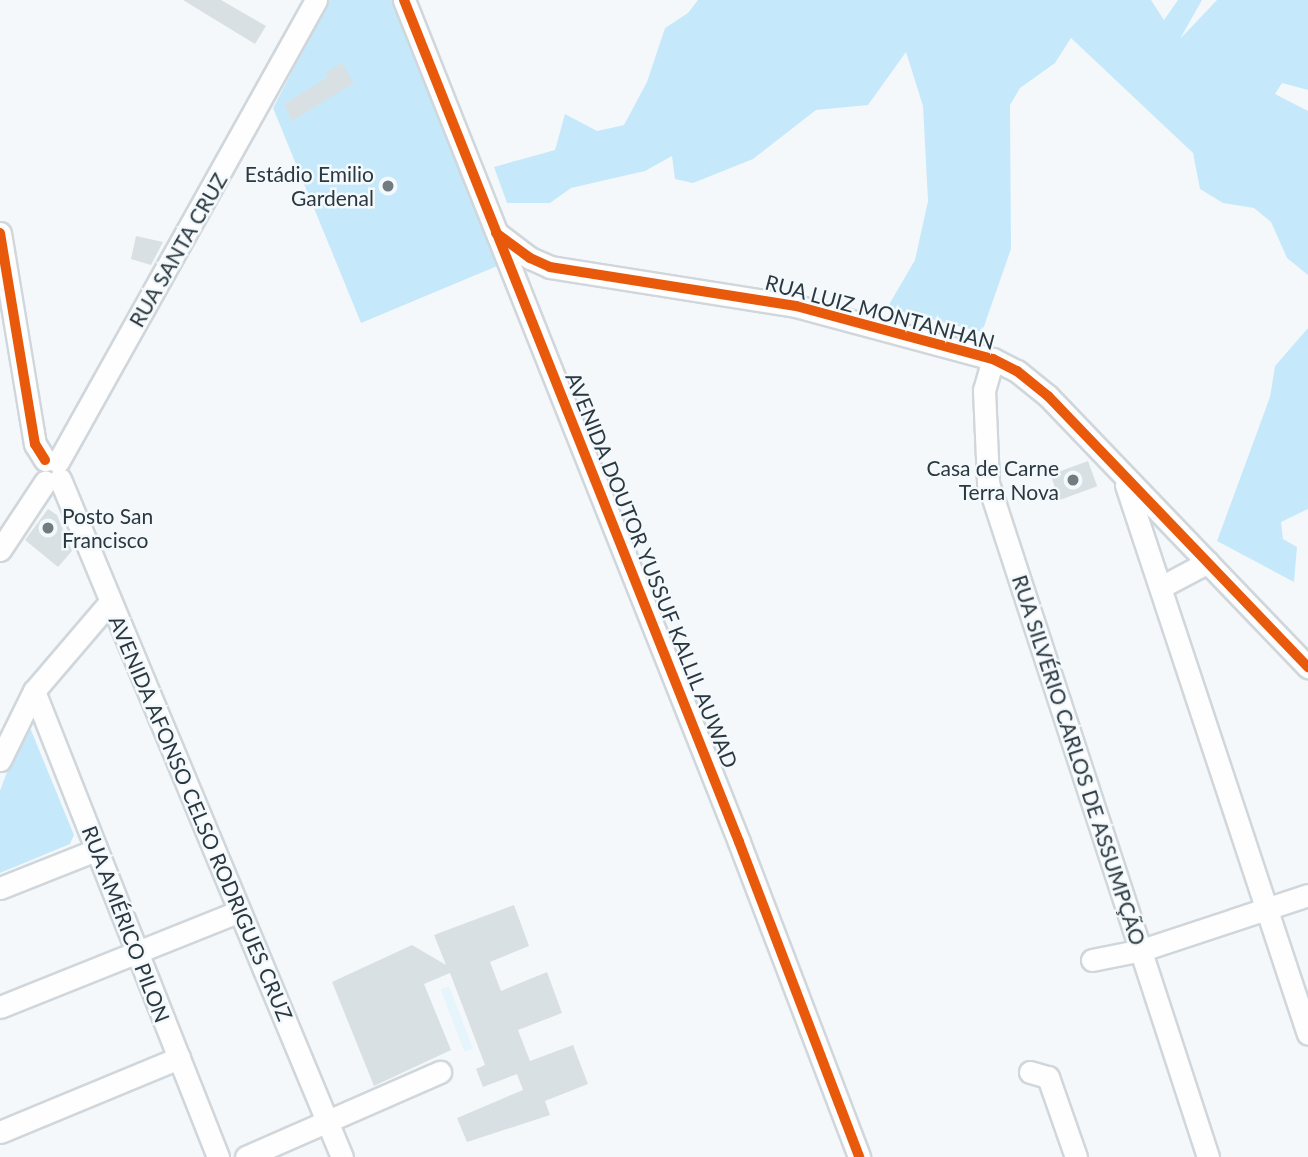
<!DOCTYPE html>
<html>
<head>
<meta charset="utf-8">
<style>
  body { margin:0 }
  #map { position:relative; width:1308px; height:1157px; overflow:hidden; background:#f5f8fa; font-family:Lato,sans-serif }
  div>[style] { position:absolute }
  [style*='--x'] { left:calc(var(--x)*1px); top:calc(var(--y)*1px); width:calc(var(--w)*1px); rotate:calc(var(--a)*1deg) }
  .built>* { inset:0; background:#e6f4fc; transform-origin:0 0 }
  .green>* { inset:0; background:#c5e9fb }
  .building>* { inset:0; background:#d8e0e3; transform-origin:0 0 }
  .roads { filter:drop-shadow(2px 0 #d0d7dc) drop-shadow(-2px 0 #d0d7dc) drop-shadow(0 2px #d0d7dc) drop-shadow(0 -2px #d0d7dc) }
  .minor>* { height:21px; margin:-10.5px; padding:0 10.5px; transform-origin:10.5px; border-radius:10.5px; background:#fefefe }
  .cycleway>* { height:10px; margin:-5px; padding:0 5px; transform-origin:5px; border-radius:5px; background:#e8590c }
  .dots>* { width:19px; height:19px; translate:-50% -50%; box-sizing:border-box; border:4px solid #f3f9fc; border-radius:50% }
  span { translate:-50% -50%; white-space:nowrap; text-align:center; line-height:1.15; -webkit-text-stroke:5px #f3f9fc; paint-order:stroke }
  .poi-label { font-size:21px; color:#2c383f }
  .right { translate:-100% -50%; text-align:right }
  .left { translate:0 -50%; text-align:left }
  .street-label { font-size:21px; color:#2c383f }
</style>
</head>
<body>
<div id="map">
  <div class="built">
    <div style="left:449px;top:986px;width:67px;height:9px;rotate:69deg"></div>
  </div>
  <div class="green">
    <div style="clip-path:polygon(329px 0,396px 0,502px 264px,361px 323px,273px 108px)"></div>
    <div style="clip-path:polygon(698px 0,1151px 0,1164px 20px,1178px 0,1202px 0,1180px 39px,1217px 0,1308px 0,1308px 90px,1282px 83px,1275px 94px,1308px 111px,1308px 275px,1287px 258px,1271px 222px,1254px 208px,1223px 203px,1200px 189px,1193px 153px,1071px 38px,1055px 63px,1020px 88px,1010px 105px,1011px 249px,982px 332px,887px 308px,915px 260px,928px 201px,923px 106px,906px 52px,868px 105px,816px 110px,753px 159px,693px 183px,675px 179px,672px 156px,645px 171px,571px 188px,550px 203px,507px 203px,494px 167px,555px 150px,565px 114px,597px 131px,624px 125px,647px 82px,665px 28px,688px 13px)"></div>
    <div style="clip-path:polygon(1308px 328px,1308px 509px,1281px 522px,1283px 539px,1297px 547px,1294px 582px,1217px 541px,1270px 397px,1275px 366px)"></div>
    <div style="clip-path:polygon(31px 730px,74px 835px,70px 844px,0 873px,0 791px,22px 731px)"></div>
  </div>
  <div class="building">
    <div style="clip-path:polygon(183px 0,221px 0,266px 26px,255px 44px)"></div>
    <div style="clip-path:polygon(342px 63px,354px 83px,292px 121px,284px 104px,328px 77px,325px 73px)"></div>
    <div style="clip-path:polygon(136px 236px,163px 242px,151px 265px,131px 259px)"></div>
    <div style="left:1088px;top:461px;width:27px;height:40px;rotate:70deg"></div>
    <div style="clip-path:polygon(48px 509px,57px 515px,72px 551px,58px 567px,25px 540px)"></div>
    <div style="clip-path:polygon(514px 905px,529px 946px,490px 962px,501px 991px,547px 972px,562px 1013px,518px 1030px,530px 1061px,573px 1045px,588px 1084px,545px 1101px,550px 1115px,467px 1142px,457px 1118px,523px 1090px,517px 1074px,483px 1087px,476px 1069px,485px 1065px,450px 973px,424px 984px,451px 1050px,374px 1086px,332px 982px,412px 945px,446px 965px,434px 935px)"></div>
  </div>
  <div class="roads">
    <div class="minor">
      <div style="--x:404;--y:0;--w:906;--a:68.3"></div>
      <div style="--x:739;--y:842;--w:337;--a:69.1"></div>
      <div style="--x:0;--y:233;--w:214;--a:80.6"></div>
      <div style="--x:35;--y:444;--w:19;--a:58"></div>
      <div style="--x:498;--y:234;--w:40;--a:37"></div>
      <div style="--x:530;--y:258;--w:22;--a:24"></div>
      <div style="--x:550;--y:267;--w:249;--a:9"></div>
      <div style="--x:796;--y:306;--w:204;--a:15.1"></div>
      <div style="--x:993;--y:359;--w:27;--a:27"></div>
      <div style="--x:1017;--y:371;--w:40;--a:39"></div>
      <div style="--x:1048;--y:396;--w:376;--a:46.2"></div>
      <div style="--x:993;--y:359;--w:32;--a:106"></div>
      <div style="--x:984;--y:390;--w:93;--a:87.5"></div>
      <div style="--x:988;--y:483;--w:709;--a:71.92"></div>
      <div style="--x:58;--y:462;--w:529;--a:-60.82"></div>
      <div style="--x:60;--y:479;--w:734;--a:67.42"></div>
      <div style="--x:1126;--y:485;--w:578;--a:71.66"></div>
      <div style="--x:0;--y:550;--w:82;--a:-56.5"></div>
      <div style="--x:1161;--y:587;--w:53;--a:-28"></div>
      <div style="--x:34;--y:691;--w:501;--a:68.45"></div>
      <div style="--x:0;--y:760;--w:77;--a:-63.8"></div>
      <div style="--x:34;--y:691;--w:118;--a:-49.5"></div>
      <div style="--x:0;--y:888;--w:103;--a:-21.6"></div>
      <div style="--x:1092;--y:960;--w:51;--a:-11.3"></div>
      <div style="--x:1142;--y:950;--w:175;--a:-18.3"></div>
      <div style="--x:0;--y:1007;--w:258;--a:-21.8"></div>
      <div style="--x:1030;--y:1072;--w:19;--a:16"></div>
      <div style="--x:1048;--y:1077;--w:85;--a:70.7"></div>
      <div style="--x:0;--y:1132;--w:194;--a:-22.5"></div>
      <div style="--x:246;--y:1157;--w:212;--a:-23.7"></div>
    </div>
  </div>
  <div class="cycleway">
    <div style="--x:404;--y:0;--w:906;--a:68.3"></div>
    <div style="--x:739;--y:842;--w:337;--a:69.1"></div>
    <div style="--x:0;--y:233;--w:214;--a:80.6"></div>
    <div style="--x:35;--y:444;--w:19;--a:58"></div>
    <div style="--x:496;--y:233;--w:42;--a:36.3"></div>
    <div style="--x:530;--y:258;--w:22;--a:24"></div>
    <div style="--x:550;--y:267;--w:249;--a:9"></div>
    <div style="--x:796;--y:306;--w:204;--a:15.1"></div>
    <div style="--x:993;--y:359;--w:27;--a:27"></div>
    <div style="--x:1017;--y:371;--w:40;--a:39"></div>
    <div style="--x:1048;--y:396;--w:376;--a:46.2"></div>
  </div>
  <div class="dots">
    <div style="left:388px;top:186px;background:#727b80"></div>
    <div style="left:1073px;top:480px;background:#727b80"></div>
    <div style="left:48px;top:528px;background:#727b80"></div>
  </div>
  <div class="poi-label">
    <span class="right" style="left:374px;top:186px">Estádio Emilio<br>Gardenal</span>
    <span class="right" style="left:1059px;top:480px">Casa de Carne<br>Terra Nova</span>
    <span class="left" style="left:62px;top:528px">Posto San<br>Francisco</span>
  </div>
  <div class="street-label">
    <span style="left:178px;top:250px;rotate:-60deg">RUA SANTA CRUZ</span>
    <span style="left:880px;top:312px;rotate:15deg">RUA LUIZ MONTANHAN</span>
    <span style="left:652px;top:570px;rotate:68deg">AVENIDA DOUTOR YUSSUF KALLIL AUWAD</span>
    <span style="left:1079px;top:760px;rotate:72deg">RUA SILVÉRIO CARLOS DE ASSUMPÇÃO</span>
    <span style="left:201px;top:818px;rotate:67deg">AVENIDA AFONSO CELSO RODRIGUES CRUZ</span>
    <span style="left:126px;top:924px;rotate:69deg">RUA AMÉRICO PILON</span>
  </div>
</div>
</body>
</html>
